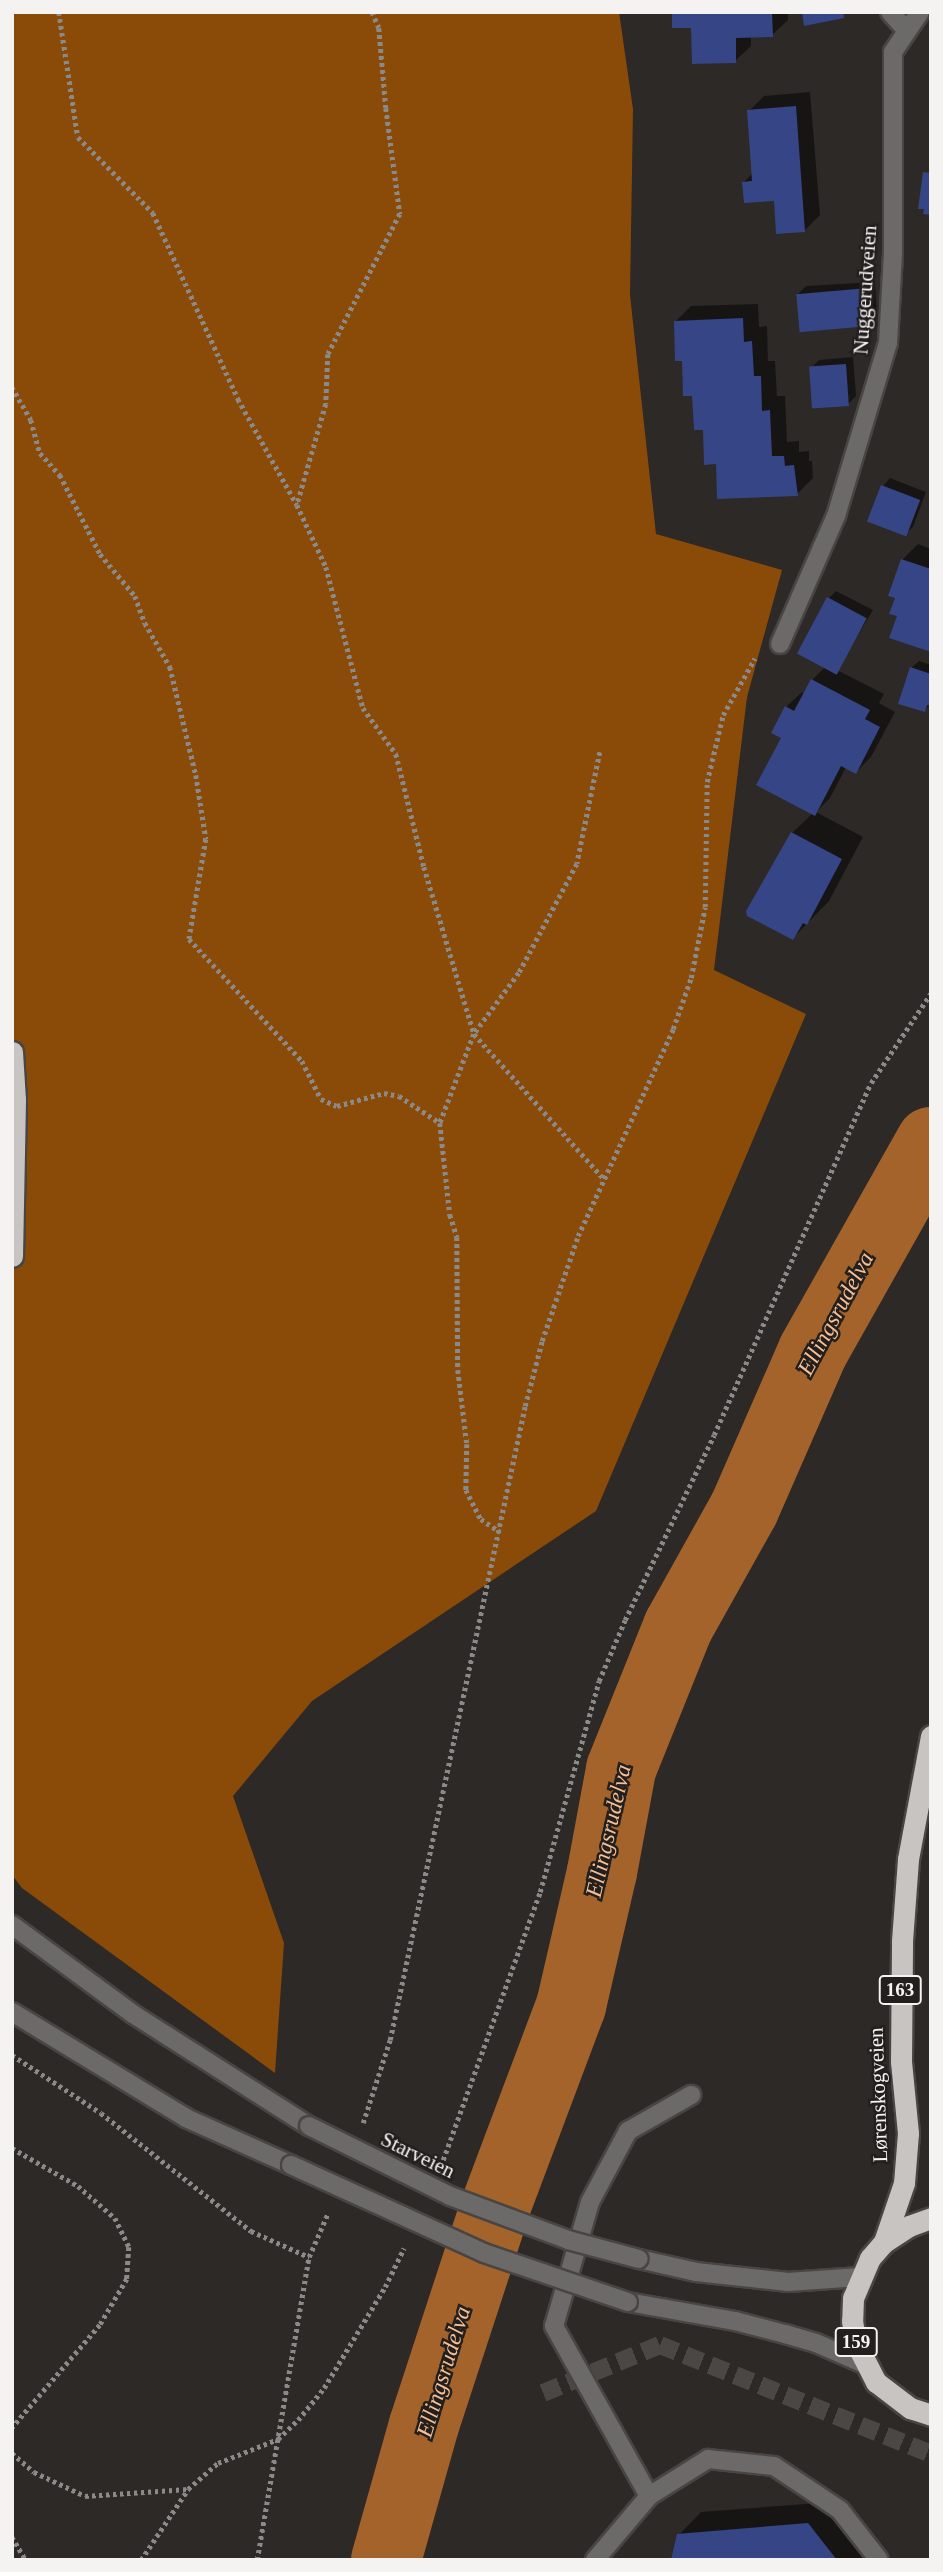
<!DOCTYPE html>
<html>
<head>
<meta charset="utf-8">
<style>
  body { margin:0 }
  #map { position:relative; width:943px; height:2572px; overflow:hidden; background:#2c2926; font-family:"Times New Roman",serif }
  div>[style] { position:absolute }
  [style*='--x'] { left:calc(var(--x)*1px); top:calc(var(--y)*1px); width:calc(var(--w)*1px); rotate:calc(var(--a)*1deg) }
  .forest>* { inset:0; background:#8a4b09 }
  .shadow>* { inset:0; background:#0007 }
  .river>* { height:70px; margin:-35px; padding:0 35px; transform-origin:35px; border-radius:35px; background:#a4632a }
  .building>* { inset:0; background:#364586; transform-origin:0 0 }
  .minor-tunnel>* { height:18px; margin-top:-9px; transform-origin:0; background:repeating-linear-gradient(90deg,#4a4745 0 18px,transparent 0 27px) }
  .path>* { height:4.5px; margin-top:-2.25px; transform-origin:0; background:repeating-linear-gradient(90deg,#8c8a88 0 3.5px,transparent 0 7px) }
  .roads { filter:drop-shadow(2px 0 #484543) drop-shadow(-2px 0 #484543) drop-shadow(0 2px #484543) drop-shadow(0 -2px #484543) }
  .minor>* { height:18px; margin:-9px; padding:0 9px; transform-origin:9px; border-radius:9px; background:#6c6a69 }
  .highway>* { height:21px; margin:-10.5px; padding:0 10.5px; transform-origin:10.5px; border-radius:10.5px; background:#c8c4c1 }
  .bridges { filter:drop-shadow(2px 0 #484543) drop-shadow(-2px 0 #484543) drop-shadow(0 2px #484543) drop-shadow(0 -2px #484543) }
  .minor-bridge>* { height:18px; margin:-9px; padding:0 9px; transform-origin:9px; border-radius:9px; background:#6c6a69 }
  span { translate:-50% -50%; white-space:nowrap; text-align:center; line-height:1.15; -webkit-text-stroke:5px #221f1d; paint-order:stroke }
  .shield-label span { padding:2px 5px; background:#221f1d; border:2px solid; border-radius:5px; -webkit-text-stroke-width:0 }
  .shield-label { font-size:19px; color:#f5f3f2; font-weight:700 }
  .street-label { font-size:21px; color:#f5f3f2 }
  .water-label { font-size:23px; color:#f6bf95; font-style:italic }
  .frame { position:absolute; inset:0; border:14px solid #f5f3f2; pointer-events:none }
</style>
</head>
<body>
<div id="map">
  <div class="forest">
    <div style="clip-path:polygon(12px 12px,619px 12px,633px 109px,630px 295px,656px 534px,782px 570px,747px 697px,714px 970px,806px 1014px,596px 1511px,312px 1701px,233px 1796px,284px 1943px,275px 2073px,22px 1888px,12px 1875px)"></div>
  </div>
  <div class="shadow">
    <div style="clip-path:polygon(674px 12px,788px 12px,788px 20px,772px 35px,751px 36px,751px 46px,735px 61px)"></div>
    <div style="clip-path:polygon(810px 92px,820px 215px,805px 230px,775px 199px,744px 182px,753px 173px,749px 111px,764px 96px)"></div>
    <div style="clip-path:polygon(875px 282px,877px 317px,870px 325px,798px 294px,806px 286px)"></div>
    <div style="clip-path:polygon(758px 304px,759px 327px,767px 326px,768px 361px,775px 361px,777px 396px,785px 396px,787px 442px,799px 441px,799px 452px,809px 451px,809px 461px,812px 461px,813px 478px,797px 494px,717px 463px,694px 394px,675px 322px,691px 306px)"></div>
    <div style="clip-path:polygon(853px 357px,856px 396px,848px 404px,811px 368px,819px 360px)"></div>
    <div style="clip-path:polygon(890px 478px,926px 492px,913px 527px,905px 534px,883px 486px)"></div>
    <div style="clip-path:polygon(918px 544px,931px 549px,931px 650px,899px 615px,897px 597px,902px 560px)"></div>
    <div style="clip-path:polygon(836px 591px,873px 610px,837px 670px,884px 694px,879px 703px,895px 712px,871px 757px,856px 772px,846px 767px,830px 798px,816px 812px,863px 837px,829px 901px,793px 938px,792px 833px,813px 813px,783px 737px,786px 707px,802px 692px,805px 694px,812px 680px,826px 666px,829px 598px)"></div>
    <div style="clip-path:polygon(919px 661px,931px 665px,931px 704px,924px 710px,911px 668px)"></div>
    <div style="clip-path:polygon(831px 2502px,877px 2560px,673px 2560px,679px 2535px,701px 2512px)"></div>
  </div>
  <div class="river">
    <div style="--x:386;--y:2560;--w:140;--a:-74.3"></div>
    <div style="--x:424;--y:2425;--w:228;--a:-71.9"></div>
    <div style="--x:495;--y:2208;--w:216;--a:-69.4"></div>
    <div style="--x:571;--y:2006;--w:138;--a:-77"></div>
    <div style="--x:602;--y:1872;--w:105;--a:-79.5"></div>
    <div style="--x:621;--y:1769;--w:153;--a:-68.1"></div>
    <div style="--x:678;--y:1627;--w:135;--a:-60.8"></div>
    <div style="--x:744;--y:1509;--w:172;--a:-66.4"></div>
    <div style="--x:813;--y:1351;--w:240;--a:-60.6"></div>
  </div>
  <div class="building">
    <div style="clip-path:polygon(672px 12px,772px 12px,773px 37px,736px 38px,736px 63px,692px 64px,691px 28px,672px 28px)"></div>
    <div style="clip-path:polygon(802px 12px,843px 12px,844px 18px,804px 26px)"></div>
    <div style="clip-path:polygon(796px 106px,805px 232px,776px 234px,774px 201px,744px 203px,742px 182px,752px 181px,747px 110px)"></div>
    <div style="clip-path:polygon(923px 172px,931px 173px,931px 215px,923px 214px,924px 209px,918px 209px)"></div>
    <div style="left:868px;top:288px;width:38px;height:72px;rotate:85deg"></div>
    <div style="clip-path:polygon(743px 318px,744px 342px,752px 341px,754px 376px,761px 376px,762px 411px,770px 410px,772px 456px,784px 456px,785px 466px,794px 465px,798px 496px,717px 499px,716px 464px,704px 465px,703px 430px,694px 430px,692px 396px,683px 396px,682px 361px,675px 361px,674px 321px)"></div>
    <div style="left:846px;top:364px;width:42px;height:37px;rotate:86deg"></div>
    <div style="left:881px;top:485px;width:42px;height:39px;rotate:21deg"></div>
    <div style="clip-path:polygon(901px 559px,931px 569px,931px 652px,889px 638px,897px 616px,889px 614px,895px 598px,888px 596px)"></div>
    <div style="left:827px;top:597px;width:45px;height:64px;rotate:28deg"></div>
    <div style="clip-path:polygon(910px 667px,931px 674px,931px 706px,927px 705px,925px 712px,898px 704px)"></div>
    <div style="clip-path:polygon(811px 679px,870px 710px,865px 719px,880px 727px,856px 774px,841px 766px,815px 816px,756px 785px,781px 738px,771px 733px,785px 706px,794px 711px)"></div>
    <div style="clip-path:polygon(791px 832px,842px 859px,807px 925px,803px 923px,793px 940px,747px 916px,746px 911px)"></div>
    <div style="clip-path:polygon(808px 2523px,837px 2560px,671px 2560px,677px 2534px)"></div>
  </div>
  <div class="minor-tunnel">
    <div style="--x:543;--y:2393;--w:126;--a:-22.3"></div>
    <div style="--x:660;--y:2345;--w:292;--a:21.9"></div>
  </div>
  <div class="path">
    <div style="--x:59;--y:12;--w:126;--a:81.4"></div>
    <div style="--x:78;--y:137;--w:107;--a:45.4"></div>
    <div style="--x:153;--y:213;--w:205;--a:65.4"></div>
    <div style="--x:238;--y:399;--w:121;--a:60.9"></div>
    <div style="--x:372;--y:12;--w:17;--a:66"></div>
    <div style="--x:379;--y:28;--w:80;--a:85"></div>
    <div style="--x:386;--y:108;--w:107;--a:82.5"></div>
    <div style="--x:400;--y:214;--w:157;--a:117.2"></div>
    <div style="--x:328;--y:354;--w:50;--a:92.3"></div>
    <div style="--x:326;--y:404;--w:105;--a:106"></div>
    <div style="--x:297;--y:505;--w:68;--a:64.9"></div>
    <div style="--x:326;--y:567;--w:146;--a:75.3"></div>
    <div style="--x:363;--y:708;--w:57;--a:54.3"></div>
    <div style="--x:396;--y:754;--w:116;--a:76.1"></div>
    <div style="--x:424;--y:867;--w:174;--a:73.3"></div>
    <div style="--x:474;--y:1034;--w:95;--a:110.9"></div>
    <div style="--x:440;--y:1123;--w:93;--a:83.8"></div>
    <div style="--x:450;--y:1215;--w:23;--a:72"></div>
    <div style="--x:457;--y:1237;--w:133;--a:89.6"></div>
    <div style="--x:458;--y:1370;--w:75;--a:83.1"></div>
    <div style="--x:467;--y:1444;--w:46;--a:91.2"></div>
    <div style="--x:466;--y:1490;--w:33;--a:63"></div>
    <div style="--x:481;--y:1519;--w:23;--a:34"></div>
    <div style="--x:12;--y:387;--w:38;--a:60"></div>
    <div style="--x:31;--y:420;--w:34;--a:75"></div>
    <div style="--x:40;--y:453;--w:30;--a:48"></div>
    <div style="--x:60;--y:475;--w:89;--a:63.1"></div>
    <div style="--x:100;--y:554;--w:55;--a:50.2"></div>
    <div style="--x:135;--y:596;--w:29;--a:70"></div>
    <div style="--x:145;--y:623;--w:51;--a:60.4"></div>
    <div style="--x:170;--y:667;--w:111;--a:76.5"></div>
    <div style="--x:196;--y:775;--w:65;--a:81.1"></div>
    <div style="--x:206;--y:839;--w:101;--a:99.6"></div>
    <div style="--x:189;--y:939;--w:166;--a:47.2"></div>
    <div style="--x:302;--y:1061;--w:42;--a:63.4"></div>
    <div style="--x:321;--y:1099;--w:17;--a:24"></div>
    <div style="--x:337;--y:1106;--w:49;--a:-15.5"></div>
    <div style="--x:384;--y:1093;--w:15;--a:11"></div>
    <div style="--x:399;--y:1096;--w:49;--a:33.4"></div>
    <div style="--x:600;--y:752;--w:114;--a:101.6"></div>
    <div style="--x:577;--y:864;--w:123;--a:118"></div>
    <div style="--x:519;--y:973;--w:76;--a:126.4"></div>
    <div style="--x:474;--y:1034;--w:195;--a:48.1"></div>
    <div style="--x:12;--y:2055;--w:106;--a:33.1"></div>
    <div style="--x:101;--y:2113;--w:191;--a:38.2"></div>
    <div style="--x:251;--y:2231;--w:64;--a:24.1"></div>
    <div style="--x:363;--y:2123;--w:87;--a:-72"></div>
    <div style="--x:390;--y:2040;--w:648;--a:-77.98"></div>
    <div style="--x:525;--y:1406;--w:67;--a:-75.3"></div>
    <div style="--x:542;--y:1341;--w:111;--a:-71.1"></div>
    <div style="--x:578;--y:1236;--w:228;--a:-65.3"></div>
    <div style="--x:673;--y:1029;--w:54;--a:-70.6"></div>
    <div style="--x:691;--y:978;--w:72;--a:-78.8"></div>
    <div style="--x:705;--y:907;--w:125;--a:-89.1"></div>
    <div style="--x:707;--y:782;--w:69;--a:-76.6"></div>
    <div style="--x:723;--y:715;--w:65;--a:-60.7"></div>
    <div style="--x:12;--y:2148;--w:76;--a:29.9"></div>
    <div style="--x:78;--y:2186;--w:49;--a:40.9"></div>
    <div style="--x:115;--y:2218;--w:32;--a:64"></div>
    <div style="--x:129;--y:2247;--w:32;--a:94"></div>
    <div style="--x:127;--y:2279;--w:53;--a:120.4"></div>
    <div style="--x:100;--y:2325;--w:135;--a:130.5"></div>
    <div style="--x:443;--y:2160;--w:285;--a:-70.1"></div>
    <div style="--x:540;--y:1892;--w:219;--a:-74.4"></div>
    <div style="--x:599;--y:1681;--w:66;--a:-66.9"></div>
    <div style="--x:625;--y:1620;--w:205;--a:-64.3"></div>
    <div style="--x:714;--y:1435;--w:385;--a:-66"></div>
    <div style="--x:871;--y:1083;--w:108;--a:-56.3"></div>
    <div style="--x:12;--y:2453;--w:29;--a:41"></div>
    <div style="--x:34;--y:2472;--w:56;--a:25.2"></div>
    <div style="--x:85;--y:2496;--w:103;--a:-3.9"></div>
    <div style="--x:12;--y:2537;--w:27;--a:59"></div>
    <div style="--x:141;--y:2560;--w:85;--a:-56.5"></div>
    <div style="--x:188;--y:2489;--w:40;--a:-41"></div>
    <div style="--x:218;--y:2463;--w:65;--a:-21.8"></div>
    <div style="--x:278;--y:2439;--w:28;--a:-44"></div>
    <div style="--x:298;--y:2420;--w:41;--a:-50.9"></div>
    <div style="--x:324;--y:2388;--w:118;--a:-58.9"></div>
    <div style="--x:385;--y:2287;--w:43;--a:-64"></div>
    <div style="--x:257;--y:2560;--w:307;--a:-80.3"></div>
    <div style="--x:309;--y:2257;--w:48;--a:-66.6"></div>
  </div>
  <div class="roads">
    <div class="minor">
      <div style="--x:890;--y:12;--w:24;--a:48"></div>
      <div style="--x:780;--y:644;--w:140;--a:-66.4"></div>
      <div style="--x:836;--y:516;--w:181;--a:-73.3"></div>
      <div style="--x:888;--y:343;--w:90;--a:-86.8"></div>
      <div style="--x:893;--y:253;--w:201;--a:-90"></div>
      <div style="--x:893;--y:52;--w:48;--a:-56"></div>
      <div style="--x:12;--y:1925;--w:150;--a:36.3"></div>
      <div style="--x:133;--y:2014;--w:209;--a:32.5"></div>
      <div style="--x:12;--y:2012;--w:204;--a:31.3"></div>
      <div style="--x:186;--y:2118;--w:115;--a:24.1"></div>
      <div style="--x:639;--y:2259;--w:58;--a:12.8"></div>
      <div style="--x:696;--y:2272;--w:93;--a:6.2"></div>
      <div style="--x:788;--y:2282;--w:72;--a:-4"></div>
      <div style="--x:628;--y:2302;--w:109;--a:10.1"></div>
      <div style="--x:735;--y:2321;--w:52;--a:14.6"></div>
      <div style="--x:785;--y:2334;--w:32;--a:16"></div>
      <div style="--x:816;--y:2343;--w:52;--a:23.6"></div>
      <div style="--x:649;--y:2496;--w:195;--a:-119.2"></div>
      <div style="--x:554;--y:2326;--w:129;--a:-73.8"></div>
      <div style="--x:590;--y:2202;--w:81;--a:-61.8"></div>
      <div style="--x:628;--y:2131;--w:73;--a:-29.7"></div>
      <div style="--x:595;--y:2560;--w:84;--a:-49.8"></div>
      <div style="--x:649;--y:2496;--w:70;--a:-32.1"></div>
      <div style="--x:708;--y:2459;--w:66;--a:6.1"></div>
      <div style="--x:774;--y:2466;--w:79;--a:33.7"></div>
      <div style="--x:840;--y:2510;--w:63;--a:52"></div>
    </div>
    <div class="highway">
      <div style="--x:12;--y:1052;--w:48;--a:86.4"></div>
      <div style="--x:15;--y:1100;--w:156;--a:91.1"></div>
      <div style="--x:931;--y:2218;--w:23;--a:160"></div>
      <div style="--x:909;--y:2226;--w:30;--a:147"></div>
      <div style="--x:884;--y:2242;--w:21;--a:131"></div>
      <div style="--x:870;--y:2258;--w:43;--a:113"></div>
      <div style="--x:853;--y:2298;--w:23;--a:92"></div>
      <div style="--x:852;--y:2321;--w:22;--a:80"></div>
      <div style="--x:856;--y:2343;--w:44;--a:62.9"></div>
      <div style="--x:876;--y:2382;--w:43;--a:37.4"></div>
      <div style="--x:910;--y:2408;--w:22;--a:18"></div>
      <div style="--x:884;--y:2242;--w:62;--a:-71.3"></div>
      <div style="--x:904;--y:2183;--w:50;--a:-85.4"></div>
      <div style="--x:908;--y:2133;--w:72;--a:-95.6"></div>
      <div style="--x:901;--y:2061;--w:120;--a:-89.5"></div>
      <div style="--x:902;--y:1941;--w:82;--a:-85.8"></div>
      <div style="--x:908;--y:1859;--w:125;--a:-79.4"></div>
    </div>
  </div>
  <div class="bridges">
    <div class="minor-bridge">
      <div style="--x:309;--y:2126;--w:157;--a:26.4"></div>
      <div style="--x:450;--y:2196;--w:126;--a:20.4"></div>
      <div style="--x:568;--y:2240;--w:73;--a:15"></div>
      <div style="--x:291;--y:2165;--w:212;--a:24.5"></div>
      <div style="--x:484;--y:2253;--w:152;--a:18.8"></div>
    </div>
  </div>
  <div class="shield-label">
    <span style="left:900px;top:1990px">163</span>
    <span style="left:856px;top:2342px">159</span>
  </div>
  <div class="street-label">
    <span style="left:865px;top:290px;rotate:-86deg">Nuggerudveien</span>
    <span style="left:878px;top:2095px;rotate:-92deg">Lørenskogveien</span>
    <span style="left:418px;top:2155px;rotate:26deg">Starveien</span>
  </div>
  <div class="water-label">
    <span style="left:836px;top:1314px;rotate:-62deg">Ellingsrudelva</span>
    <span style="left:609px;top:1831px;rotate:-77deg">Ellingsrudelva</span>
    <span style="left:444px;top:2372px;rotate:-73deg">Ellingsrudelva</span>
  </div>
  <div class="frame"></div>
</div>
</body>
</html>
